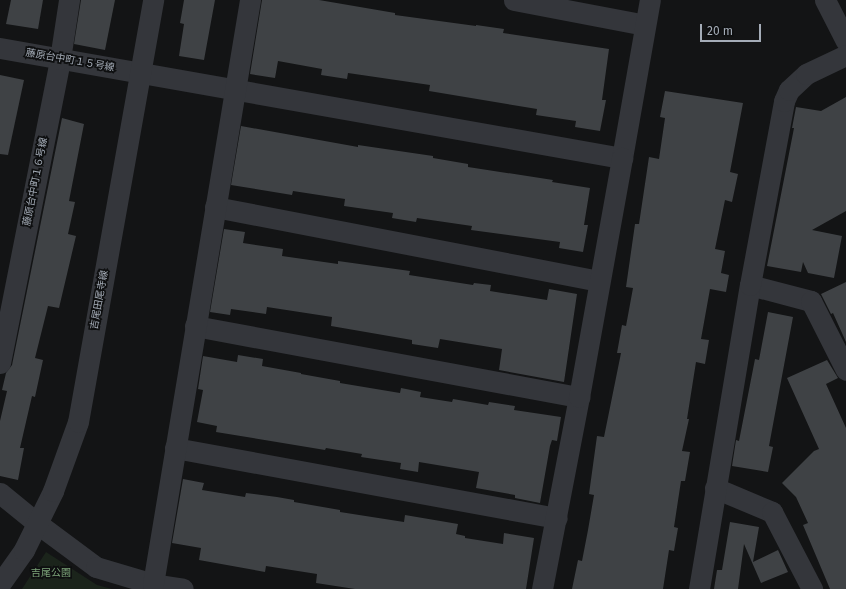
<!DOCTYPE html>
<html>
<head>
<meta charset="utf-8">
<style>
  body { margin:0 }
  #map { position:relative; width:846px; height:589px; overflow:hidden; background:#131415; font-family:"Fira Sans","Noto Sans JP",sans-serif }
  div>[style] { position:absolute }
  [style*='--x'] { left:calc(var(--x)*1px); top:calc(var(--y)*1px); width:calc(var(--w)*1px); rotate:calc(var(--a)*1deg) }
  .green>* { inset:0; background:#1b241b }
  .building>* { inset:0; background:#3f4245 }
  .minor>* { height:21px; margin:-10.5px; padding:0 10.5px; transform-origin:10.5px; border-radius:10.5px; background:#34363b }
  span { translate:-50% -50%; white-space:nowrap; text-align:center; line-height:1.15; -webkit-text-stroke:3.5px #0e0f10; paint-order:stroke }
  .street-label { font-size:10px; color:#a4acb7 }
  .park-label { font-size:10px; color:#7ca479 }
  .scale { position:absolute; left:700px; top:24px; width:61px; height:18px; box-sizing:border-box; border:2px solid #a4acb7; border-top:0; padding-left:5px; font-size:12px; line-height:14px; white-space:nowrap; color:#a4acb7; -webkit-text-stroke:3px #0e0f10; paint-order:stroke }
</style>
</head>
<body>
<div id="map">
  <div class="green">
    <div style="clip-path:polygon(46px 552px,97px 585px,112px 589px,22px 589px)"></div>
  </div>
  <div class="building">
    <div style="clip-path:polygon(11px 0,43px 0,38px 29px,6px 24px)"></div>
    <div style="clip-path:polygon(81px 0,115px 0,105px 50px,74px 44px)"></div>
    <div style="clip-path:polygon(184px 0,215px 0,204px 60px,179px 56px,184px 24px,180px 23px)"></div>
    <div style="clip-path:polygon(262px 0,319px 0,395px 13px,395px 15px,476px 26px,476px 25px,504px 29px,503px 33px,609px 49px,602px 100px,606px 100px,600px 131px,575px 127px,576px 121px,536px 115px,537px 109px,429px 91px,430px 85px,348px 73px,347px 79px,321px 75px,322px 69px,278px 61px,275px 78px,250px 74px)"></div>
    <div style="clip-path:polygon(0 75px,24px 80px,8px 155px,0 154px)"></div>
    <div style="clip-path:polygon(665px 91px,743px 103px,730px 172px,738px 174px,732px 202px,725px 200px,715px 249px,725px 251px,721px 273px,729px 275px,726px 292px,710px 289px,701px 339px,709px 340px,705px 364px,696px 362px,687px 419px,689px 419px,682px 451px,690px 452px,685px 481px,681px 481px,674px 527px,678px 528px,674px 551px,669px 550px,663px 589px,572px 589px,578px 560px,582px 561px,588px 530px,594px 495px,589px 494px,597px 436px,604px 437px,621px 353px,617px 353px,622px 325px,626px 326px,633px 288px,626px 287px,635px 224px,639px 224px,649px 157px,659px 159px,665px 118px,660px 117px)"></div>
    <div style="clip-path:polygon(846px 97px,846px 211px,812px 230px,842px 236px,834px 278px,808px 273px,803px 262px,801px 272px,767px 266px,794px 128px,792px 128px,796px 107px,821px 111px)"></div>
    <div style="clip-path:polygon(62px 118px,84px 124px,69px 201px,75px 202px,68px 234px,76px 236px,59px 308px,48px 306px,35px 358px,43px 360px,35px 397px,32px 396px,20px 448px,24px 448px,18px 480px,0 476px,0 421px,7px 391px,2px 390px,6px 373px,12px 365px)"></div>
    <div style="clip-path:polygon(241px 126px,358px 147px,358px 145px,433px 156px,433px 158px,468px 164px,468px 167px,553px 180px,552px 182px,590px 188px,584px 225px,588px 225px,583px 252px,559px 248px,560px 242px,471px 230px,472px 226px,417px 218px,416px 222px,392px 218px,393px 213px,344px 206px,345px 199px,293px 191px,292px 195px,231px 185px)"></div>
    <div style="clip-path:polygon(224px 229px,245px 232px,243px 243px,283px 249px,282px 256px,338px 264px,338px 261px,410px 271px,409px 275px,473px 285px,474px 283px,491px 285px,490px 291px,547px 300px,549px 289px,577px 294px,564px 382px,499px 370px,502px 349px,440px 339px,438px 348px,412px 344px,412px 340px,331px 326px,332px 317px,267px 307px,266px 314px,231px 309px,230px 315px,210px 312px)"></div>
    <div style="clip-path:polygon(846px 282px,846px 342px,833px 313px,831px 314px,821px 294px)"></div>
    <div style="clip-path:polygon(768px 312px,793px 317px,769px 446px,773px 447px,768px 472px,732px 466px,736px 440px,739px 441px,755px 359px,759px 360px)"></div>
    <div style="clip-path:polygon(238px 355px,263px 359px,262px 366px,301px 373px,301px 374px,340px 381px,340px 383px,400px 393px,401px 388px,421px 392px,420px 397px,452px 402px,453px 399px,488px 405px,489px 402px,515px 406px,514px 410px,561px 417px,557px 441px,552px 440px,550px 446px,540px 503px,515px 498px,515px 495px,476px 488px,479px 472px,419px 462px,418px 472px,400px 469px,401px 463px,361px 457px,362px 454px,326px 448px,325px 450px,216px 432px,217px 426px,197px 422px,203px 390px,198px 389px,203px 356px,237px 362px)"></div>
    <div style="clip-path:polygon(827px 360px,838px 378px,826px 384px,846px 428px,846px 589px,830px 589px,803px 525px,808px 523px,796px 497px,782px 483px,814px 451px,819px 449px,787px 378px)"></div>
    <div style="clip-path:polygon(183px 479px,204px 483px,202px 490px,245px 497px,246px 493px,277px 497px,294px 500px,294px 502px,340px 510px,340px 512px,404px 522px,405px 515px,458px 524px,456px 534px,465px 536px,465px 538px,503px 544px,504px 533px,534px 538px,526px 589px,355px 589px,316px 583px,317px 574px,266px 566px,265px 572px,199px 560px,201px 548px,172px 543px)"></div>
    <div style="clip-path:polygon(730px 522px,759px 527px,753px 562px,778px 550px,788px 572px,761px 583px,744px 544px,738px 589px,714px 589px,717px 570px,722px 570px)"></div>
  </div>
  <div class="minor">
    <div style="--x:514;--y:0;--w:133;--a:10.8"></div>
    <div style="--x:825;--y:0;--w:46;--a:62.9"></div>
    <div style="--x:0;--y:48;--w:632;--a:10.03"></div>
    <div style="--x:622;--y:158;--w:160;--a:-80"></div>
    <div style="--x:215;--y:207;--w:391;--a:10.9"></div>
    <div style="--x:750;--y:285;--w:63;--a:14.7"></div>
    <div style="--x:811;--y:301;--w:77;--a:63.1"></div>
    <div style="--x:195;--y:326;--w:391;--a:10.5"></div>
    <div style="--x:0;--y:363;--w:310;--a:-78.8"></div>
    <div style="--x:60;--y:59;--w:60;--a:-81.3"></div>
    <div style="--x:175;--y:448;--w:388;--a:10.4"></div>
    <div style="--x:715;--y:488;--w:62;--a:22.8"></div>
    <div style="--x:772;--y:512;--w:87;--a:62.5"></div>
    <div style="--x:0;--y:493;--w:49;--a:39.2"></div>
    <div style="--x:38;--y:524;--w:72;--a:36.6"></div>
    <div style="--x:96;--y:567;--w:59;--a:16.6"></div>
    <div style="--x:153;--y:584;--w:30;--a:9"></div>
    <div style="--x:0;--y:584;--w:42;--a:-54.8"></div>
    <div style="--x:24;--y:550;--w:66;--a:-63.8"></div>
    <div style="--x:53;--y:491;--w:73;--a:-70.1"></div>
    <div style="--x:78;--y:422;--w:429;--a:-79.9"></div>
    <div style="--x:153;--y:584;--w:592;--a:-80.57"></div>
    <div style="--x:542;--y:589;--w:196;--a:-79.1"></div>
    <div style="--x:579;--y:397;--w:243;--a:-79.8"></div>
    <div style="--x:699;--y:589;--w:308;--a:-80.5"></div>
    <div style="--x:750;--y:285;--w:187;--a:-79.5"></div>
    <div style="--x:784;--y:101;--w:12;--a:-66"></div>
    <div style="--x:789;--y:90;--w:23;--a:-43"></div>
    <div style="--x:806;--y:74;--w:44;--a:-25.4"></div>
  </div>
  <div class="street-label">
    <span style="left:70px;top:61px;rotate:10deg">藤原台中町１５号線</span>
    <span style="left:36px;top:182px;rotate:-79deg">藤原台中町１６号線</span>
    <span style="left:100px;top:300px;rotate:-80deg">吉尾田尾寺線</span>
  </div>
  <div class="park-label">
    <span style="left:51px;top:574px">吉尾公園</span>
  </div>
  <div class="scale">20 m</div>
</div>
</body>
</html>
